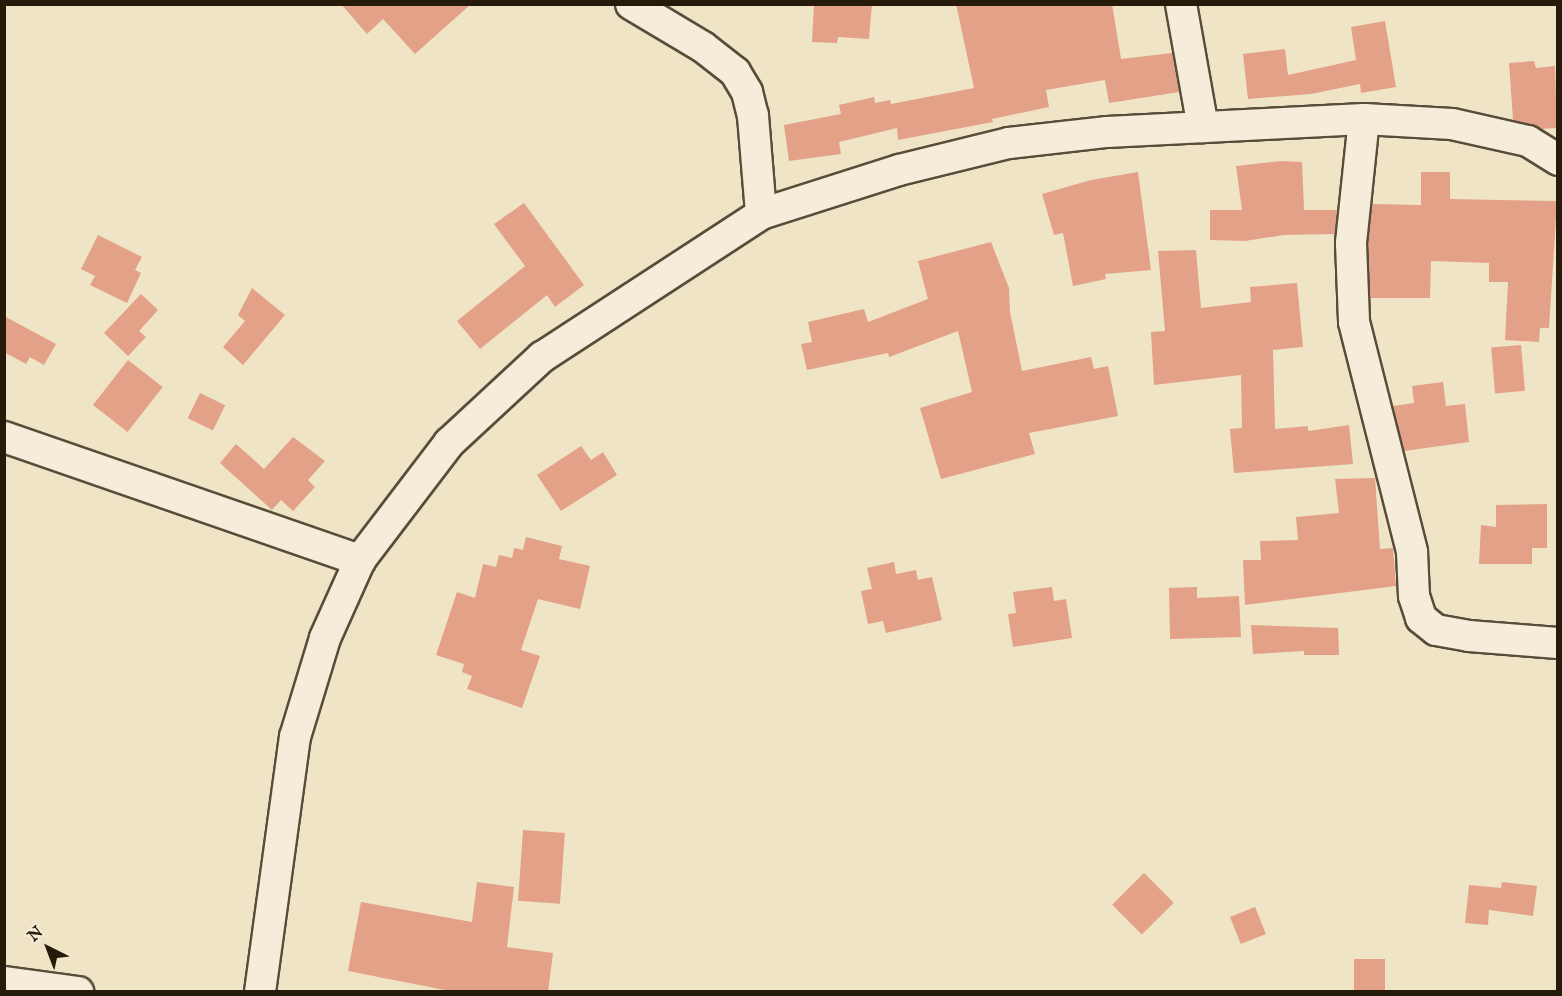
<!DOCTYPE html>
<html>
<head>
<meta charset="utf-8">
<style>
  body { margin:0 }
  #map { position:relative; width:1562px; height:996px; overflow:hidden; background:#efe4c6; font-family:"IM FELL English",serif }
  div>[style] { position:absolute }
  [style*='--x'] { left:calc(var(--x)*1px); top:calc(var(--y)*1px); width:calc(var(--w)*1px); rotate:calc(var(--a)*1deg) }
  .building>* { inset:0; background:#e3a188; transform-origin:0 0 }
  .roads { filter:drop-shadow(2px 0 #584c3a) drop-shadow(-2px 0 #584c3a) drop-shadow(0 2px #584c3a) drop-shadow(0 -2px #584c3a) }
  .minor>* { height:30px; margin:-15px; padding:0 15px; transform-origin:15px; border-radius:15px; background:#f5edda }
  span { translate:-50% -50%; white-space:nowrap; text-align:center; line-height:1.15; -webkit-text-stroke:6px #f5edda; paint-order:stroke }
  .frame { position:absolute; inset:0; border:6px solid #261a0b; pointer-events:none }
  .north { position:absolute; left:18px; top:918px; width:60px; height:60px; -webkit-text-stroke:4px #f5edda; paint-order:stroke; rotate:318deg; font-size:16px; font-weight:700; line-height:24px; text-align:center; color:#261a0b }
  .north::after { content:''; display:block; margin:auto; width:21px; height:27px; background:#261a0b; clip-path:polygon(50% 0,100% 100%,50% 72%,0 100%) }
</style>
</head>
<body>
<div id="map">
  <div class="building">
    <div style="clip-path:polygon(341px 4px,471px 4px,415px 54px,383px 19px,367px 34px)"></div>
    <div style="clip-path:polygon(814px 4px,872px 4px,869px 39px,838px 37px,837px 43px,812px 42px)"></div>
    <div style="clip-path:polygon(956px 4px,1112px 4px,1121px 59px,1172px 53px,1179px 92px,1109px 103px,1105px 80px,1046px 90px,1049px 107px,992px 119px,993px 122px,898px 140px,897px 128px,839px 142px,841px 154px,789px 161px,784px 125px,841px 114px,839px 105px,874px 97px,875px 103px,890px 100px,891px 104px,974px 88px)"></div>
    <div style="clip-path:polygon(1385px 21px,1396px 87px,1361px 93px,1360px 84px,1311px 94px,1248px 99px,1243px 54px,1285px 49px,1288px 75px,1356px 60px,1351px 27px)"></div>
    <div style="clip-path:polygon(1534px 61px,1536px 68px,1555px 66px,1557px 128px,1541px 129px,1513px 120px,1509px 63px)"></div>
    <div style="clip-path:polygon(1282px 161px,1302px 162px,1304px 210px,1337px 210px,1335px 234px,1284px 235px,1245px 241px,1210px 240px,1210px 210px,1242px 210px,1236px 166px)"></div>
    <div style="clip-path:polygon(1138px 172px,1151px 270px,1105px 274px,1106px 279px,1073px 286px,1063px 233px,1054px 235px,1042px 194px,1091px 180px)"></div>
    <div style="clip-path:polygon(1421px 172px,1450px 172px,1450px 199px,1557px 201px,1549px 328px,1540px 328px,1539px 342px,1505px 340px,1508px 282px,1489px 282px,1489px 263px,1431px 261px,1430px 298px,1370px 298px,1368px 244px,1372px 204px,1421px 205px)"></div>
    <div style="clip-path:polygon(524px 203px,584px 285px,555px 307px,547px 295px,480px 349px,457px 321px,525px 266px,494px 224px)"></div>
    <div style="clip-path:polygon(98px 235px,142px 257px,135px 270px,141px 273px,127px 303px,90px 285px,95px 276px,81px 269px)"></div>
    <div style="clip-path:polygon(991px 242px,1009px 288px,1010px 312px,1022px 371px,1091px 357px,1094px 369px,1108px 366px,1118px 416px,1029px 433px,1035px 454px,941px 479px,920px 408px,972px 392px,958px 331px,889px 357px,888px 353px,807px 370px,801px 344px,812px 342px,808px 322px,864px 309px,868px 322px,928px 299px,918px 261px)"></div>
    <div style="clip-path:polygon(1196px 250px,1201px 308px,1251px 302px,1250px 287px,1297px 283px,1303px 347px,1273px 350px,1275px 429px,1308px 426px,1308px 431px,1349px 425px,1353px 464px,1234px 473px,1230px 429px,1242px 428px,1241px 375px,1154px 385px,1151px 332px,1165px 331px,1158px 251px)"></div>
    <div style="clip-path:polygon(252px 288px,285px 315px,243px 365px,223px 347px,245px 321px,238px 315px)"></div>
    <div style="clip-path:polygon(141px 294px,158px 310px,139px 331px,146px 337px,128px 356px,104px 333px)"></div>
    <div style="clip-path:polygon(4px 316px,56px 344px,44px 365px,30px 357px,26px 364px,4px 352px)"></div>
    <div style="left:1521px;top:345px;width:46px;height:30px;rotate:85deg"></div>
    <div style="left:128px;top:360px;width:44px;height:57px;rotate:38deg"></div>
    <div style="clip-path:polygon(1443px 382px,1446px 406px,1465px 404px,1469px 442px,1404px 451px,1393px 406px,1414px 403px,1412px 386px)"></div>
    <div style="left:200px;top:393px;width:28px;height:28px;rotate:26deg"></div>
    <div style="clip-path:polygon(293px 437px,325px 461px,308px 480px,315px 487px,293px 511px,281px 500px,272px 510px,220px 463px,236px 444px,264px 469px)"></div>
    <div style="clip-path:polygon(581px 446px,591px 460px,603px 452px,617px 475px,561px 511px,537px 475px)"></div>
    <div style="clip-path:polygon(1375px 478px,1380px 549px,1393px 548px,1396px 586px,1245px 605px,1243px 560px,1261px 560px,1260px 541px,1298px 540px,1296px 517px,1339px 513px,1335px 479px)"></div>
    <div style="clip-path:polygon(1547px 504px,1547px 548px,1532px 548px,1532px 564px,1479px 564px,1481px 525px,1496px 527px,1496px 505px)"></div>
    <div style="clip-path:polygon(526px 537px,562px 546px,559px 559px,590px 566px,580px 609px,538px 599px,521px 650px,540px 656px,522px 708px,467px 689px,472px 676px,462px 672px,464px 664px,436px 655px,457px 592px,475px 598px,483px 564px,496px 567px,499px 555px,512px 558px,514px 548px,523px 550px)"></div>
    <div style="clip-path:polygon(894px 562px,896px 574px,916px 570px,918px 580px,932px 577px,942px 620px,886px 633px,883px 621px,868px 624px,861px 591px,872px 589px,867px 568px)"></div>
    <div style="clip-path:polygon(1052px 587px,1054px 601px,1066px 599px,1072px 638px,1013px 647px,1008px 614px,1016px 613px,1013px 592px)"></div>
    <div style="clip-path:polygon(1197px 587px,1197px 598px,1239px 596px,1241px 637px,1170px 639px,1169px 588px)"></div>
    <div style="clip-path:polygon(1251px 625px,1338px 628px,1339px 655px,1304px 655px,1304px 651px,1253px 654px)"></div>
    <div style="left:523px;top:830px;width:42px;height:71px;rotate:4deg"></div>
    <div style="left:1144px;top:873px;width:42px;height:45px;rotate:45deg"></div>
    <div style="clip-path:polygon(477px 882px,514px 887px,507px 947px,553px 953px,548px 992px,455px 992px,348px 971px,361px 902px,472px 922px)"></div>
    <div style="clip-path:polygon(1502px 882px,1537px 886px,1533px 916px,1489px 910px,1488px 925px,1465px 923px,1469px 885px,1501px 888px)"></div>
    <div style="left:1255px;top:907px;width:29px;height:27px;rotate:68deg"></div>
    <div style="left:1354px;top:959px;width:31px;height:33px"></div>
  </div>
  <div class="roads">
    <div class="minor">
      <div style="--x:631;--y:4;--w:84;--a:30.8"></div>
      <div style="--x:703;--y:47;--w:41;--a:38"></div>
      <div style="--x:735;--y:72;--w:23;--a:59"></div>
      <div style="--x:747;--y:92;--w:25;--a:76"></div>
      <div style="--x:753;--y:116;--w:98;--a:85.3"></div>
      <div style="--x:1181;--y:4;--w:125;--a:79.9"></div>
      <div style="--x:1364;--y:119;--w:125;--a:96"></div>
      <div style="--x:1351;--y:243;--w:79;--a:87.8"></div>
      <div style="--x:1354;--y:322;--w:237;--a:75.8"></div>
      <div style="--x:1412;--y:552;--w:44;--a:87.4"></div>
      <div style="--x:1414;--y:596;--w:23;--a:72"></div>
      <div style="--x:1421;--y:618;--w:19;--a:39"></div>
      <div style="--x:1436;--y:630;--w:34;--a:10"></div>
      <div style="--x:1469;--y:636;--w:89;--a:4.5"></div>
      <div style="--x:4;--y:437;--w:377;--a:19.1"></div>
      <div style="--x:4;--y:982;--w:75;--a:7.7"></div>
      <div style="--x:260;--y:992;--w:257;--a:-82.2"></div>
      <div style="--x:295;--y:737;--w:103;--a:-73.1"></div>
      <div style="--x:325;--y:638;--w:85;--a:-65.8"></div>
      <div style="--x:360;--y:560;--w:147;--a:-52.7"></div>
      <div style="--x:449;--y:443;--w:127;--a:-42.8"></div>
      <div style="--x:542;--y:357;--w:262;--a:-33.1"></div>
      <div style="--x:761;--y:214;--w:145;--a:-17.7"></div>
      <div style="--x:899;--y:170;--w:113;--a:-13.8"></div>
      <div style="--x:1009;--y:143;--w:99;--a:-6.4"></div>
      <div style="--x:1107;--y:132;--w:257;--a:-2.9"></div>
      <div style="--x:1364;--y:119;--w:88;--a:3.3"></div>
      <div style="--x:1452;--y:124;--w:78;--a:12.6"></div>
      <div style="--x:1528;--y:141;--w:36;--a:32"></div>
    </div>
  </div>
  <div class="frame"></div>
  <div class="north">N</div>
</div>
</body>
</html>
